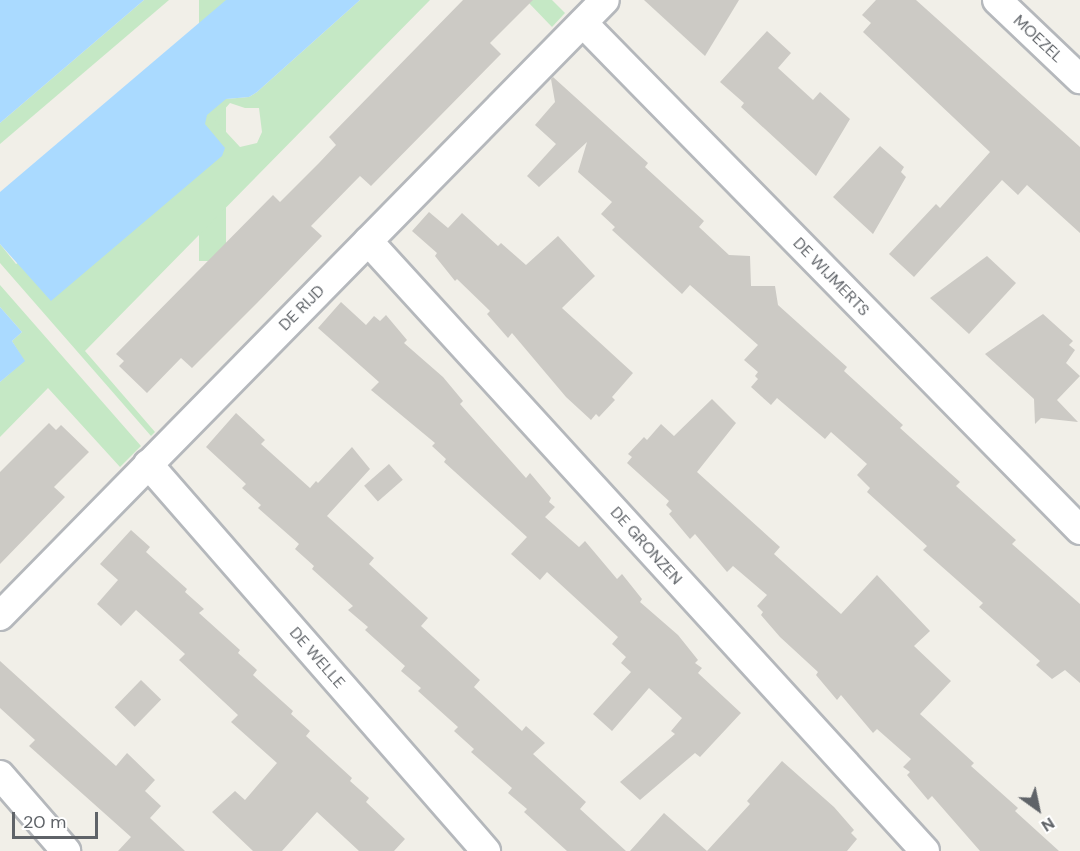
<!DOCTYPE html>
<html>
<head>
<meta charset="utf-8">
<style>
  body { margin:0 }
  #map { position:relative; width:1080px; height:851px; overflow:hidden; background:#f1efe8; font-family:"DM Sans",sans-serif }
  div>[style] { position:absolute }
  [style*='--x'] { left:calc(var(--x)*1px); top:calc(var(--y)*1px); width:calc(var(--w)*1px); rotate:calc(var(--a)*1deg) }
  .green>* { inset:0; background:#c5e8c5; transform-origin:0 0 }
  .water>* { inset:0; background:#aadaff }
  .building>* { inset:0; background:#cccac5; transform-origin:0 0 }
  .roads { filter:drop-shadow(2px 0 #b5b8bc) drop-shadow(-2px 0 #b5b8bc) drop-shadow(0 2px #b5b8bc) drop-shadow(0 -2px #b5b8bc) }
  .street>* { height:28px; margin:-14px; padding:0 14px; transform-origin:14px; border-radius:14px; background:#fff }
  span { translate:-50% -50%; white-space:nowrap; text-align:center; line-height:1.15; -webkit-text-stroke:6px #fff; paint-order:stroke }
  .street-label { font-size:16px; color:#5f6368 }
  .north { position:absolute; left:1008px; top:779px; width:60px; height:60px; -webkit-text-stroke:4px #fff; paint-order:stroke; rotate:147deg; font-size:16px; font-weight:700; line-height:24px; text-align:center; color:#5f6368 }
  .north::after { content:''; display:block; margin:auto; width:21px; height:27px; background:#5f6368; clip-path:polygon(50% 0,100% 100%,50% 72%,0 100%) }
  .scale { position:absolute; left:12px; top:812px; width:86px; height:27px; box-sizing:border-box; border:3px solid #5f6368; border-top:0; padding-left:8px; font-size:18px; line-height:21px; white-space:nowrap; color:#5f6368; -webkit-text-stroke:4px #fff; paint-order:stroke }
</style>
</head>
<body>
<div id="map">
  <div class="green">
    <div style="clip-path:polygon(144px 0,169px 0,0 144px,0 123px)"></div>
    <div style="left:199px;top:0;width:27px;height:261px"></div>
    <div style="clip-path:polygon(evenodd,360px 0,430px 0,85px 351px,155px 432px,151px 436px,0 263px,0 244px,16px 264px,225px 148px,205px 124px,207px 115px,226px 99px,249px 97px,257px 92px,360px 0,230px 103px,245px 108px,259px 108px,262px 132px,257px 143px,240px 147px,215px 120px,230px 103px)"></div>
    <div style="clip-path:polygon(526px 0,552px 0,565px 13px,552px 27px)"></div>
    <div style="clip-path:polygon(0 285px,141px 446px,120px 467px,48px 388px,0 437px,0 382px,24px 361px,12px 341px,22px 332px,0 307px)"></div>
  </div>
  <div class="water">
    <div style="clip-path:polygon(0 0,144px 0,0 123px)"></div>
    <div style="clip-path:polygon(226px 0,360px 0,257px 92px,249px 97px,226px 99px,207px 115px,205px 124px,225px 148px,222px 156px,51px 301px,0 244px,0 192px)"></div>
    <div style="clip-path:polygon(0 307px,22px 332px,12px 341px,25px 361px,0 382px)"></div>
  </div>
  <div class="building">
    <div style="clip-path:polygon(463px 0,533px 0,490px 43px,501px 54px,371px 186px,360px 176px,311px 226px,322px 236px,258px 302px,192px 368px,181px 358px,147px 393px,119px 366px,124px 361px,116px 354px,273px 195px,280px 202px,319px 163px,336px 145px,329px 137px)"></div>
    <div style="clip-path:polygon(644px 0,739px 0,705px 56px)"></div>
    <div style="clip-path:polygon(876px 0,916px 0,1080px 147px,1080px 233px,1027px 185px,1018px 195px,1002px 180px,914px 277px,889px 254px,936px 204px,940px 208px,990px 152px,863px 32px,871px 23px,862px 15px)"></div>
    <div style="clip-path:polygon(767px 31px,791px 53px,778px 68px,813px 100px,820px 92px,850px 119px,816px 176px,741px 107px,744px 103px,720px 82px)"></div>
    <div style="clip-path:polygon(553px 77px,648px 163px,645px 167px,704px 221px,699px 227px,729px 255px,750px 256px,751px 286px,775px 286px,778px 305px,847px 367px,844px 371px,903px 425px,900px 428px,960px 482px,956px 486px,1016px 540px,1012px 544px,1080px 604px,1080px 683px,1065px 670px,1052px 679px,1036px 665px,1040px 661px,979px 607px,983px 603px,923px 550px,927px 546px,867px 492px,870px 488px,857px 475px,867px 464px,831px 432px,825px 439px,777px 398px,771px 405px,751px 387px,758px 379px,755px 376px,758px 372px,744px 360px,758px 345px,690px 285px,682px 294px,612px 230px,615px 227px,601px 214px,612px 202px,578px 172px,587px 142px,539px 187px,527px 176px,556px 144px,535px 125px,555px 102px,551px 79px)"></div>
    <div style="clip-path:polygon(880px 146px,904px 167px,901px 172px,906px 177px,873px 234px,833px 197px)"></div>
    <div style="clip-path:polygon(429px 212px,448px 228px,462px 213px,498px 246px,501px 243px,526px 265px,558px 236px,595px 276px,562px 308px,633px 373px,612px 397px,615px 400px,599px 417px,596px 414px,591px 420px,566px 397px,512px 333px,508px 338px,487px 314px,490px 311px,457px 279px,455px 281px,435px 256px,437px 253px,412px 231px)"></div>
    <div style="clip-path:polygon(987px 256px,1016px 283px,969px 334px,930px 298px)"></div>
    <div style="clip-path:polygon(341px 302px,366px 325px,374px 316px,380px 321px,386px 315px,407px 340px,404px 343px,443px 377px,463px 401px,460px 404px,526px 478px,530px 473px,551px 498px,549px 502px,555px 507px,545px 517px,579px 547px,585px 541px,617px 579px,622px 574px,642px 599px,640px 602px,678px 635px,698px 660px,695px 663px,702px 668px,698px 673px,741px 713px,700px 757px,695px 753px,640px 800px,620px 782px,675px 734px,671px 731px,682px 718px,649px 688px,612px 731px,593px 714px,631px 672px,621px 663px,626px 657px,612px 644px,618px 637px,547px 572px,540px 580px,511px 554px,527px 537px,444px 462px,446px 459px,432px 446px,435px 443px,371px 390px,379px 382px,318px 328px)"></div>
    <div style="clip-path:polygon(1043px 314px,1073px 341px,1069px 345px,1075px 350px,1066px 363px,1080px 376px,1057px 400px,1078px 422px,1041px 418px,1035px 424px,1034px 399px,985px 354px)"></div>
    <div style="clip-path:polygon(712px 399px,736px 423px,697px 472px,780px 547px,774px 554px,841px 614px,877px 575px,930px 631px,914px 646px,951px 681px,920px 714px,974px 763px,971px 766px,1018px 808px,1015px 811px,1059px 851px,980px 851px,932px 796px,928px 800px,907px 775px,910px 772px,903px 767px,911px 759px,877px 729px,873px 733px,841px 695px,837px 700px,816px 675px,818px 672px,780px 637px,761px 615px,763px 612px,757px 606px,767px 595px,733px 566px,727px 572px,695px 534px,690px 539px,669px 514px,672px 511px,666px 505px,669px 501px,627px 463px,632px 457px,628px 454px,644px 437px,647px 440px,661px 424px,674px 436px)"></div>
    <div style="clip-path:polygon(236px 413px,265px 440px,261px 444px,310px 488px,316px 481px,318px 483px,352px 447px,370px 469px,327px 516px,374px 558px,369px 564px,428px 618px,421px 626px,480px 680px,474px 687px,522px 731px,526px 726px,545px 743px,533px 754px,586px 802px,580px 809px,626px 851px,567px 851px,524px 812px,527px 809px,508px 793px,512px 788px,471px 752px,474px 749px,454px 731px,458px 727px,418px 691px,421px 688px,401px 671px,405px 666px,365px 630px,368px 627px,348px 610px,353px 606px,312px 569px,314px 566px,295px 549px,299px 544px,258px 508px,261px 505px,242px 488px,246px 484px,206px 447px)"></div>
    <div style="clip-path:polygon(49px 423px,56px 430px,61px 425px,89px 452px,54px 487px,65px 497px,0 564px,0 472px)"></div>
    <div style="left:389px;top:464px;width:21px;height:33px;rotate:49deg"></div>
    <div style="clip-path:polygon(131px 530px,150px 547px,146px 552px,187px 589px,185px 592px,204px 609px,199px 613px,240px 650px,238px 653px,257px 670px,253px 675px,293px 711px,291px 714px,310px 731px,306px 736px,352px 778px,350px 781px,369px 798px,366px 802px,405px 839px,394px 851px,359px 851px,317px 812px,282px 851px,253px 851px,212px 812px,235px 791px,245px 800px,277px 763px,231px 722px,238px 715px,179px 660px,185px 654px,136px 610px,121px 626px,97px 604px,118px 580px,100px 564px)"></div>
    <div style="clip-path:polygon(0 661px,116px 766px,127px 753px,155px 780px,145px 791px,161px 806px,150px 818px,185px 851px,118px 851px,131px 837px,29px 746px,35px 740px,0 708px)"></div>
    <div style="left:141px;top:680px;width:28px;height:38px;rotate:44deg"></div>
    <div style="clip-path:polygon(782px 761px,834px 807px,854px 830px,851px 833px,857px 839px,847px 851px,630px 851px,664px 813px,707px 851px,750px 804px,747px 801px)"></div>
  </div>
  <div class="roads">
    <div class="street">
      <div style="--x:997;--y:0;--w:115;--a:43.6"></div>
      <div style="--x:583;--y:23;--w:710;--a:45.57"></div>
      <div style="--x:368;--y:241;--w:826;--a:47.6"></div>
      <div style="--x:148;--y:464;--w:514;--a:48.87"></div>
      <div style="--x:0;--y:616;--w:863;--a:-45.52"></div>
      <div style="--x:0;--y:775;--w:101;--a:49"></div>
    </div>
  </div>
  <div class="street-label">
    <span style="left:1038px;top:39px;rotate:43deg">MOEZEL</span>
    <span style="left:831px;top:277px;rotate:46deg">DE WIJMERTS</span>
    <span style="left:302px;top:308px;rotate:-45deg">DE RIJD</span>
    <span style="left:646px;top:546px;rotate:48deg">DE GRONZEN</span>
    <span style="left:317px;top:658px;rotate:49deg">DE WELLE</span>
  </div>
  <div class="north">N</div>
  <div class="scale">20 m</div>
</div>
</body>
</html>
